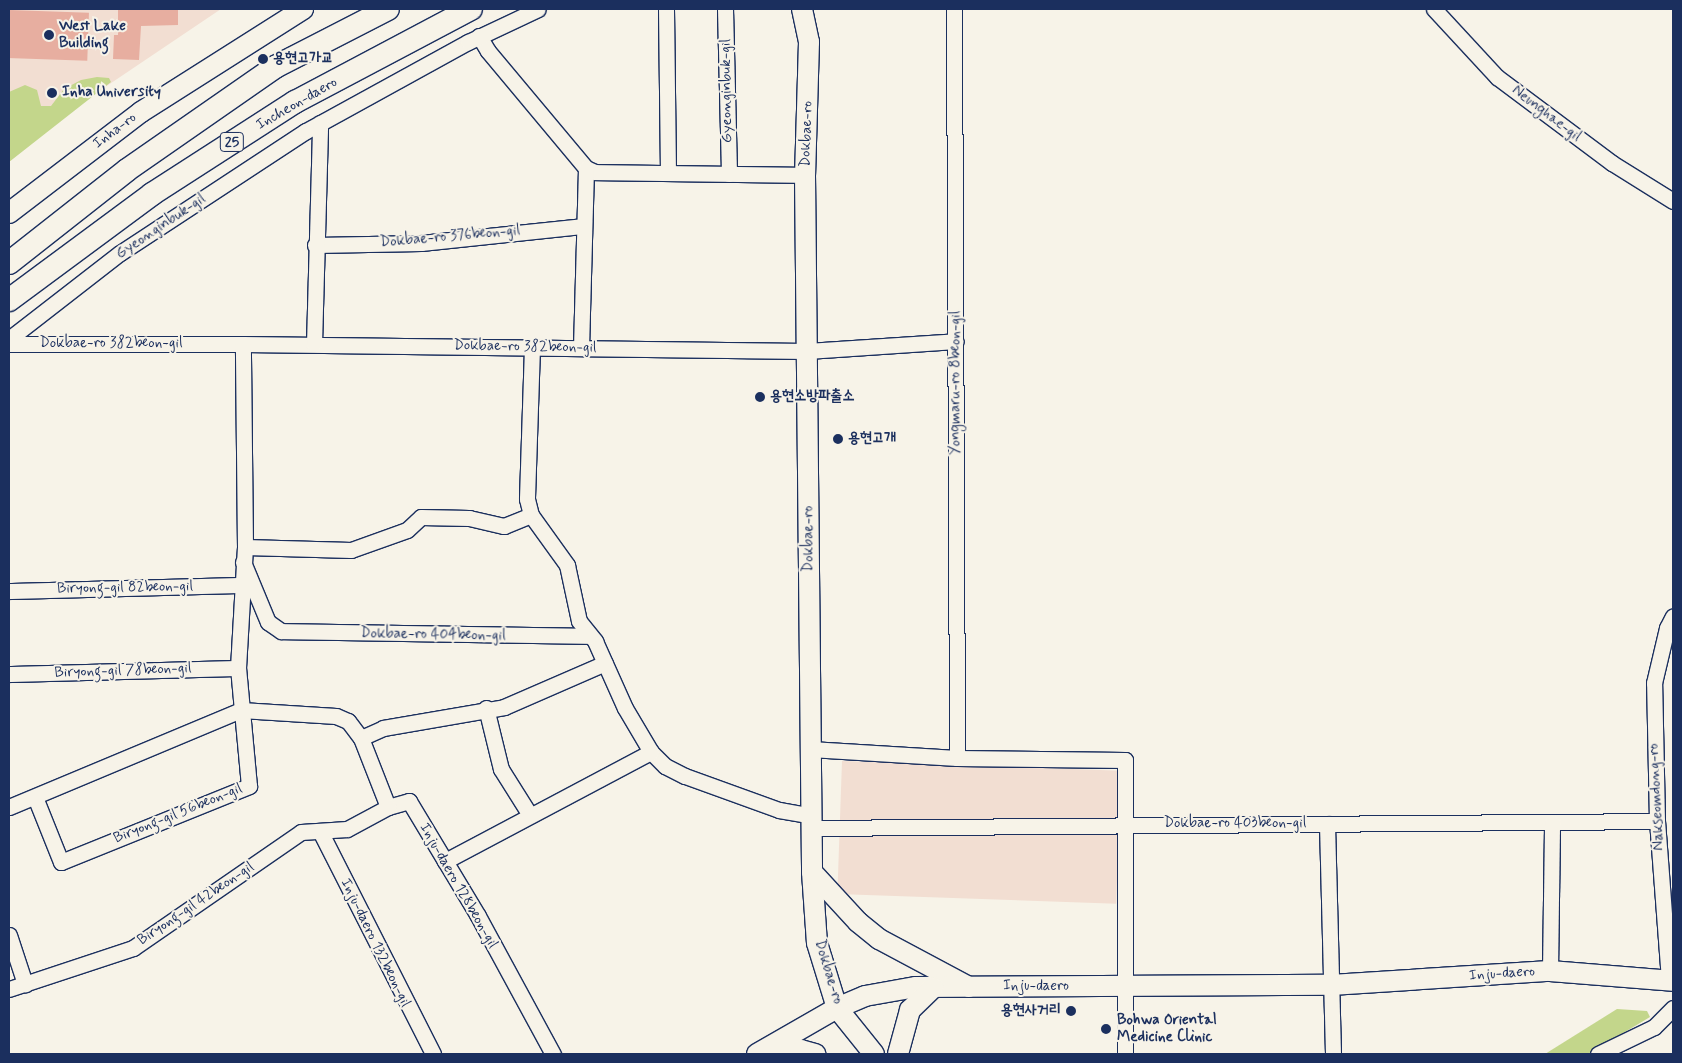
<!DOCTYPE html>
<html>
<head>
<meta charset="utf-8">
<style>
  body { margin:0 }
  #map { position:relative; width:1682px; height:1063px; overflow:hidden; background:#f7f3e8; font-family:Mynerve,"Poor Story",sans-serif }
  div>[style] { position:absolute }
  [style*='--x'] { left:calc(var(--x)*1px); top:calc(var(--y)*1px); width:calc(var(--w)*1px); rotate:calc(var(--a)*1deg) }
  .built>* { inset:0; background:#f2ded2; transform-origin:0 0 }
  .green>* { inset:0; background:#c3d68b }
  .building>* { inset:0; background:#e7aea0; transform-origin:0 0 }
  .roads { filter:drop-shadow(1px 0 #1b2f5e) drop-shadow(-1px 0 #1b2f5e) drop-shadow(0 1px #1b2f5e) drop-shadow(0 -1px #1b2f5e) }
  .minor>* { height:15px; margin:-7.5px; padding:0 7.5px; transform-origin:7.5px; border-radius:7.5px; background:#f7f3e8 }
  .major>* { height:20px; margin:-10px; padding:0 10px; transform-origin:10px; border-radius:10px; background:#f7f3e8 }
  .highway>* { height:22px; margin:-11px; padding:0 11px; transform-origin:11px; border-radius:11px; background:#f7f3e8 }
  .dots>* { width:14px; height:14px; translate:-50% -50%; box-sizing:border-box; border:2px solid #f7f3e8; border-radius:50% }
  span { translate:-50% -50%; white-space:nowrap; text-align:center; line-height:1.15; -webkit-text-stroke:4px #f7f3e8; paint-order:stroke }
  .shield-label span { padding:1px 4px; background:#f7f3e8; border:1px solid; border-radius:4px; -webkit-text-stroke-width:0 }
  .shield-label { font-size:14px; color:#1b2f5e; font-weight:700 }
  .poi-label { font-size:15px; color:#1b2f5e; font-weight:700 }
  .left { translate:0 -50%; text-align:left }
  .right { translate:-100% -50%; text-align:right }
  .street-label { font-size:15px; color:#1b2f5e }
  .frame { position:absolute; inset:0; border:10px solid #1b2f5e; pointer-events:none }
</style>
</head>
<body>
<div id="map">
  <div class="built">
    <div style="clip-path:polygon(9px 9px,221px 9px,80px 104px,9px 162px)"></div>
    <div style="left:842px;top:761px;width:279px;height:133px;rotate:2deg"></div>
  </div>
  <div class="green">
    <div style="clip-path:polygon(97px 77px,109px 78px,111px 82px,9px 162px,9px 92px,25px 85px,37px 90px,41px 106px,51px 106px,64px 89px,81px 80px)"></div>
    <div style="clip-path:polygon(1617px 1009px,1647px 1011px,1650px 1017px,1588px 1054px,1545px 1054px)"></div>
  </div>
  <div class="building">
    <div style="clip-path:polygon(118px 9px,178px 9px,178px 25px,141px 26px,139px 60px,113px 59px,114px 35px,118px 35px)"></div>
    <div style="left:9px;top:10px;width:80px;height:48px;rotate:2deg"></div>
  </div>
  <div class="roads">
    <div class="minor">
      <div style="--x:666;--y:9;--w:164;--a:89.3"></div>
      <div style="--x:725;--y:9;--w:165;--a:88.6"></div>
      <div style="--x:954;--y:9;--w:749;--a:89.77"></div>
      <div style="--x:1434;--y:9;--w:93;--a:47.2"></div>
      <div style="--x:1497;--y:77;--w:144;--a:36.8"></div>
      <div style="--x:1612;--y:163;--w:72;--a:31.9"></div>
      <div style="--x:479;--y:36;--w:17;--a:59"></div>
      <div style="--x:488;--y:51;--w:153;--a:50.1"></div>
      <div style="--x:586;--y:168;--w:10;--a:24"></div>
      <div style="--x:595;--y:172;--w:210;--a:0.8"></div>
      <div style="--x:315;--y:245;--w:106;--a:-1.1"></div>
      <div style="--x:421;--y:243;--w:164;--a:-6"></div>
      <div style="--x:9;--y:339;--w:140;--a:-37.8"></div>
      <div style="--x:120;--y:253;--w:222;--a:-33.3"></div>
      <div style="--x:306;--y:131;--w:185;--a:-28.8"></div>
      <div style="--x:468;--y:42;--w:77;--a:-25.2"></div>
      <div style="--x:9;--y:344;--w:234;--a:0"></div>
      <div style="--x:243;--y:344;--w:564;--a:0.71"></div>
      <div style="--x:807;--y:351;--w:149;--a:-3.8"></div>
      <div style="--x:314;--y:344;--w:221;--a:-88.4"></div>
      <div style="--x:532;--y:347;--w:152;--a:91.9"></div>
      <div style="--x:527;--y:499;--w:16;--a:76"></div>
      <div style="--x:531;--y:515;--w:62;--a:54.2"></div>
      <div style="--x:567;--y:565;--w:57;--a:77.9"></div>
      <div style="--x:579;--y:621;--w:26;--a:51"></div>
      <div style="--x:595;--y:641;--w:73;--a:65.9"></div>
      <div style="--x:625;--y:708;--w:51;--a:59.4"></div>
      <div style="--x:651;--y:752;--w:20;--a:45"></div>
      <div style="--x:665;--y:766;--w:22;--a:27"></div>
      <div style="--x:685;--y:776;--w:100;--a:19.9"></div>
      <div style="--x:779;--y:810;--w:34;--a:10"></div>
      <div style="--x:581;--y:348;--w:180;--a:-88.4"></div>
      <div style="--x:245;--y:547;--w:106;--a:1.6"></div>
      <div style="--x:351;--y:550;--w:59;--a:-19.7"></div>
      <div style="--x:407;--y:530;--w:19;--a:-43"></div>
      <div style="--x:421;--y:517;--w:48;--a:1.2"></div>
      <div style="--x:469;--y:518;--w:36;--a:13"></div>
      <div style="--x:504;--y:526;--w:29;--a:-22"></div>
      <div style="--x:243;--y:562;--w:65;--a:67.4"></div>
      <div style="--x:268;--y:622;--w:16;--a:35"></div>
      <div style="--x:281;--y:631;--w:309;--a:0.9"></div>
      <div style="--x:9;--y:591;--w:232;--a:-1.5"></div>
      <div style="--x:9;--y:674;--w:229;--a:-1.5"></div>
      <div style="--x:486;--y:708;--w:63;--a:76.2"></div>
      <div style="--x:501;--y:769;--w:54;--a:57.8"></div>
      <div style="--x:361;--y:738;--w:24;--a:-24"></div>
      <div style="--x:383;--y:728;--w:123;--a:-9.8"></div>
      <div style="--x:504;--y:707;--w:110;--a:-23.5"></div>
      <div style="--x:810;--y:749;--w:147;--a:3.5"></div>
      <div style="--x:957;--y:758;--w:168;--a:0.7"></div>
      <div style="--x:1125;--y:760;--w:294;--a:90"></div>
      <div style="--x:35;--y:797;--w:70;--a:68.2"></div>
      <div style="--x:61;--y:862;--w:203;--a:-22"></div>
      <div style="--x:249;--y:786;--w:119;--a:-95.3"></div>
      <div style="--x:238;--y:668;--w:121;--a:-86.7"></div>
      <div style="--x:245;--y:547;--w:203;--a:-90.6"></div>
      <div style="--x:9;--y:807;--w:251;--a:-22.7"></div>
      <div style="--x:241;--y:710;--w:95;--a:3.6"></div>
      <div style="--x:336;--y:716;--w:13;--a:23"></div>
      <div style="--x:348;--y:721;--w:21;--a:53"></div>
      <div style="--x:361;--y:738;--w:74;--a:68.6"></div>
      <div style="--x:388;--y:807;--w:22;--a:-16"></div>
      <div style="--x:409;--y:801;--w:134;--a:59"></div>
      <div style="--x:478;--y:916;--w:157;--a:61.5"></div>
      <div style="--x:1327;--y:824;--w:230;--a:88.5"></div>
      <div style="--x:812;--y:828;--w:845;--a:-0.47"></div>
      <div style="--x:320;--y:831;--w:250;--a:63.1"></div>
      <div style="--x:445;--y:861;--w:233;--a:-27.9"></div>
      <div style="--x:9;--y:935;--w:52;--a:71.9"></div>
      <div style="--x:1550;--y:971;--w:149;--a:-89.2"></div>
      <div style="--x:1669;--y:980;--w:159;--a:-94.3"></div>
      <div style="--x:1657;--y:821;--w:138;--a:-91.2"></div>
      <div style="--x:1654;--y:683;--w:57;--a:-76.7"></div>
      <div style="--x:1667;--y:628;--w:13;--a:-63"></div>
      <div style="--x:9;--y:989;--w:131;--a:-18.3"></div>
      <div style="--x:133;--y:948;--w:204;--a:-34.6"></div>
      <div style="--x:301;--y:832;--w:46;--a:-3.7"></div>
      <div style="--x:347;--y:829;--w:47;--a:-28.2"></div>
      <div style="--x:1598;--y:1054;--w:62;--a:-25.7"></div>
      <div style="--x:1654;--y:1027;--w:27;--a:-45"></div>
    </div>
    <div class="major">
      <div style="--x:802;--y:9;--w:34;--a:78"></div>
      <div style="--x:809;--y:42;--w:133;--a:91.7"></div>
      <div style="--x:805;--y:175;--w:697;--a:89.42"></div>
      <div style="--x:812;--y:872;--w:71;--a:86"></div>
      <div style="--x:817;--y:943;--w:68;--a:72.9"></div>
      <div style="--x:837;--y:1008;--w:59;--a:51.2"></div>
      <div style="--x:9;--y:213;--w:166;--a:-37.4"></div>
      <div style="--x:141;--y:112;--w:192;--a:-32.4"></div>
      <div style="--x:812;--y:872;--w:68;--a:47.4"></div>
      <div style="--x:858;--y:922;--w:27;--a:39"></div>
      <div style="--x:879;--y:939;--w:102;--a:28.1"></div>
      <div style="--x:765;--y:1050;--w:36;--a:0"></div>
      <div style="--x:801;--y:1050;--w:15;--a:16"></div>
      <div style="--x:757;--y:1054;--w:92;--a:-29.9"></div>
      <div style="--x:837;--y:1008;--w:30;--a:-23"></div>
      <div style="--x:865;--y:996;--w:52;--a:-10"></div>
      <div style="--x:916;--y:987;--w:415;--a:-0.3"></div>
      <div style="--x:1331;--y:985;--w:219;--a:-3.7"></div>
      <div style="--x:1550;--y:971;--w:123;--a:4.6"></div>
      <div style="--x:898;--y:1054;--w:46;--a:-74.7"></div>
      <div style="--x:910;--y:1010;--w:32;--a:-44"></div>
    </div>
    <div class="highway">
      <div style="--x:9;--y:263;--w:150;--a:-38.2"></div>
      <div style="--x:127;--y:170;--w:180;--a:-34.8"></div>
      <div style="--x:275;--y:67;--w:127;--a:-27.2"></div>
      <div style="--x:9;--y:300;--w:178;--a:-36.5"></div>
      <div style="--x:152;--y:194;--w:170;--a:-32.8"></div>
      <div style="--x:295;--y:102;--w:199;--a:-27.9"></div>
    </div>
  </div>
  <div class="dots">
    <div style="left:49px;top:35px;background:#1b2f5e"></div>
    <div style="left:263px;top:59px;background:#1b2f5e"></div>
    <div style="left:52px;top:93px;background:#1b2f5e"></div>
    <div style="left:760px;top:397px;background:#1b2f5e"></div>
    <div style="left:838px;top:439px;background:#1b2f5e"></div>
    <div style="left:1071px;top:1011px;background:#1b2f5e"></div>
    <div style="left:1106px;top:1029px;background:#1b2f5e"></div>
  </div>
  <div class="shield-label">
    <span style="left:232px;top:142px">25</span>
  </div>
  <div class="poi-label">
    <span class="left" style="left:59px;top:35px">West Lake<br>Building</span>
    <span class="left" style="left:273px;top:59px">용현고가교</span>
    <span class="left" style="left:62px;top:93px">Inha University</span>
    <span class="left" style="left:770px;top:397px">용현소방파출소</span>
    <span class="left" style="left:848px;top:439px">용현고개</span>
    <span class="right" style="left:1061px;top:1011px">용현사거리</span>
    <span class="left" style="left:1117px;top:1029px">Bohwa Oriental<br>Medicine Clinic</span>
  </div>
  <div class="street-label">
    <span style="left:727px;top:91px;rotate:-91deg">Gyeonginbuk-gil</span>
    <span style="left:297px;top:104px;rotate:-30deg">Incheon-daero</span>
    <span style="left:1546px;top:114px;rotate:37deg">Neunghae-gil</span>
    <span style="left:115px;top:131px;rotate:-37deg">Inha-ro</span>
    <span style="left:807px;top:134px;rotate:-88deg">Dokbae-ro</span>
    <span style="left:161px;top:227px;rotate:-34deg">Gyeonginbuk-gil</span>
    <span style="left:450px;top:237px;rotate:-5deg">Dokbae-ro 376beon-gil</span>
    <span style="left:111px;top:344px">Dokbae-ro 382beon-gil</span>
    <span style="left:525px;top:347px;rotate:1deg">Dokbae-ro 382beon-gil</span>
    <span style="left:956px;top:383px;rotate:-90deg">Yongmaru-ro 8beon-gil</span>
    <span style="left:809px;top:539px;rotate:-90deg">Dokbae-ro</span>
    <span style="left:125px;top:588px;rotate:-1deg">Biryong-gil 82beon-gil</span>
    <span style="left:433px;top:635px;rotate:1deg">Dokbae-ro 404beon-gil</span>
    <span style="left:123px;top:671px;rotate:-2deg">Biryong-gil 78beon-gil</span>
    <span style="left:1657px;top:797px;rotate:-93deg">Nakseomdong-ro</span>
    <span style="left:178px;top:814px;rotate:-22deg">Biryong-gil 56beon-gil</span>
    <span style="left:1235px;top:824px">Dokbae-ro 403beon-gil</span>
    <span style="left:458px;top:886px;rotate:60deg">Inju-daero 128beon-gil</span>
    <span style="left:196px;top:904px;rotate:-34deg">Biryong-gil 42beon-gil</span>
    <span style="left:375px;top:943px;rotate:64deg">Inju-daero 132beon-gil</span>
    <span style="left:828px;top:972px;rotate:73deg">Dokbae-ro</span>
    <span style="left:1502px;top:974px;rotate:-4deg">Inju-daero</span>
    <span style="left:1036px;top:987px">Inju-daero</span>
  </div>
  <div class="frame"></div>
</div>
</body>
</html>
